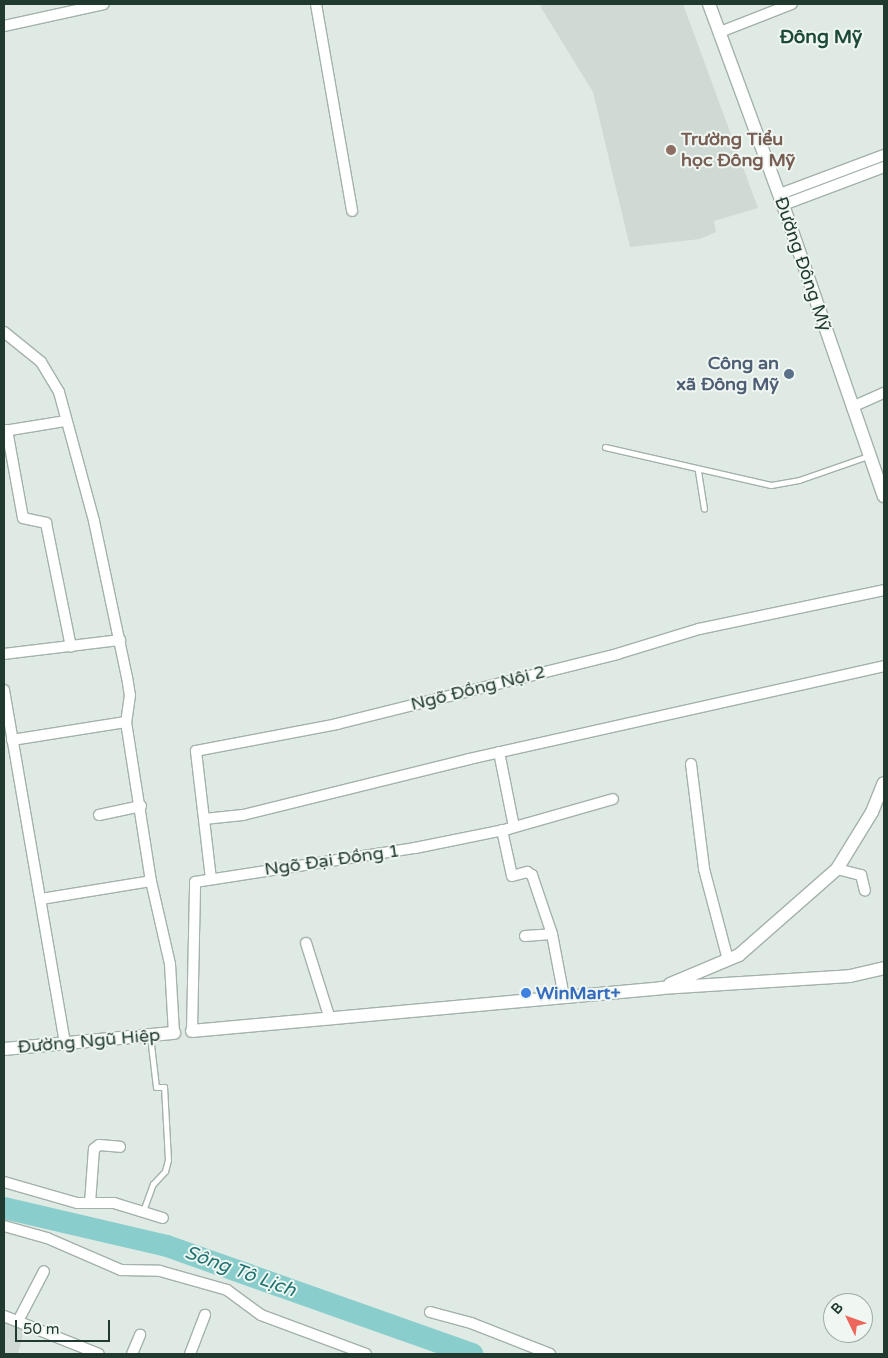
<!DOCTYPE html>
<html>
<head>
<meta charset="utf-8">
<style>
  body { margin:0 }
  #map { position:relative; width:888px; height:1358px; overflow:hidden; background:#e0eae4; font-family:"Varela Round",sans-serif }
  div>[style] { position:absolute }
  [style*='--x'] { left:calc(var(--x)*1px); top:calc(var(--y)*1px); width:calc(var(--w)*1px); rotate:calc(var(--a)*1deg) }
  .built>* { inset:0; background:#cedad3 }
  .river>* { height:22px; margin:-11px; padding:0 11px; transform-origin:11px; border-radius:11px; background:#89cecc }
  .roads { filter:drop-shadow(1px 0 #a3b2aa) drop-shadow(-1px 0 #a3b2aa) drop-shadow(0 1px #a3b2aa) drop-shadow(0 -1px #a3b2aa) }
  .service>* { height:5px; margin:-2.5px; padding:0 2.5px; transform-origin:2.5px; border-radius:2.5px; background:#fff }
  .minor>* { height:10px; margin:-5px; padding:0 5px; transform-origin:5px; border-radius:5px; background:#fff }
  .tertiary>* { height:12px; margin:-6px; padding:0 6px; transform-origin:6px; border-radius:6px; background:#fff }
  .dots>* { width:14px; height:14px; translate:-50% -50%; box-sizing:border-box; border:2px solid #f0f7f2; border-radius:50% }
  span { translate:-50% -50%; white-space:nowrap; text-align:center; line-height:1.15; -webkit-text-stroke:4px #f0f7f2; paint-order:stroke }
  .education-label { font-size:18px; color:#785e54; font-weight:700 }
  .left { translate:0 -50%; text-align:left }
  .street-label { font-size:18px; color:#213a2f }
  .service-label { font-size:18px; color:#4e5e75; font-weight:700 }
  .right { translate:-100% -50%; text-align:right }
  .shop-label { font-size:18px; color:#366cbe; font-weight:700 }
  .neighbourhood-label { font-size:19px; color:#1e4b38; font-weight:700 }
  .water-label { font-size:19px; color:#1e7372; font-style:italic }
  .frame { position:absolute; inset:0; border:5px solid #213a2f; pointer-events:none }
  .north { position:absolute; left:823px; top:1293px; width:50px; height:50px; box-sizing:border-box; background:#f0f7f2; border:1px solid #9daba4; border-radius:50%; rotate:312deg; font-size:14px; font-weight:700; line-height:20px; text-align:center; color:#213a2f }
  .north::after { content:''; display:block; margin:auto; width:18px; height:22px; background:#ec665c; clip-path:polygon(50% 0,100% 100%,50% 72%,0 100%) }
  .scale { position:absolute; left:15px; top:1320px; width:95px; height:22px; box-sizing:border-box; border:2px solid #213a2f; border-top:0; padding-left:6px; font-size:15px; line-height:18px; white-space:nowrap; color:#213a2f; -webkit-text-stroke:4px #f0f7f2; paint-order:stroke }
</style>
</head>
<body>
<div id="map">
  <div class="built">
    <div style="clip-path:polygon(547px 4px,683px 4px,758px 208px,714px 221px,716px 232px,700px 239px,630px 247px,593px 92px,540px 6px)"></div>
    <div style="clip-path:polygon(4px 1320px,24px 1330px,18px 1354px,4px 1354px)"></div>
  </div>
  <div class="river">
    <div style="--x:4;--y:1208;--w:167;--a:13.1"></div>
    <div style="--x:167;--y:1246;--w:324;--a:19.5"></div>
  </div>
  <div class="roads">
    <div class="service">
      <div style="--x:605;--y:447;--w:170;--a:12.9"></div>
      <div style="--x:771;--y:485;--w:28;--a:-10"></div>
      <div style="--x:799;--y:480;--w:73;--a:-19.2"></div>
      <div style="--x:698;--y:471;--w:38;--a:81"></div>
      <div style="--x:143;--y:1211;--w:29;--a:-70"></div>
      <div style="--x:153;--y:1184;--w:18;--a:-47"></div>
      <div style="--x:165;--y:1171;--w:11;--a:-75"></div>
      <div style="--x:168;--y:1160;--w:73;--a:-93.1"></div>
      <div style="--x:164;--y:1087;--w:8;--a:180"></div>
      <div style="--x:156;--y:1087;--w:51;--a:-96.7"></div>
    </div>
    <div class="minor">
      <div style="--x:316;--y:4;--w:210;--a:80.1"></div>
      <div style="--x:4;--y:26;--w:102;--a:-12.4"></div>
      <div style="--x:720;--y:32;--w:77;--a:-21.3"></div>
      <div style="--x:780;--y:194;--w:111;--a:-20.6"></div>
      <div style="--x:783;--y:205;--w:108;--a:-20.6"></div>
      <div style="--x:4;--y:332;--w:48;--a:39"></div>
      <div style="--x:41;--y:362;--w:35;--a:59"></div>
      <div style="--x:59;--y:392;--w:134;--a:74.8"></div>
      <div style="--x:94;--y:521;--w:159;--a:78.1"></div>
      <div style="--x:127;--y:677;--w:18;--a:81"></div>
      <div style="--x:130;--y:695;--w:27;--a:98"></div>
      <div style="--x:126;--y:722;--w:161;--a:81.1"></div>
      <div style="--x:151;--y:881;--w:85;--a:77.1"></div>
      <div style="--x:170;--y:964;--w:69;--a:86.7"></div>
      <div style="--x:852;--y:407;--w:35;--a:-24"></div>
      <div style="--x:7;--y:430;--w:89;--a:79.7"></div>
      <div style="--x:23;--y:518;--w:24;--a:12"></div>
      <div style="--x:46;--y:523;--w:126;--a:78.6"></div>
      <div style="--x:4;--y:431;--w:63;--a:-9.2"></div>
      <div style="--x:4;--y:654;--w:117;--a:-6.9"></div>
      <div style="--x:4;--y:690;--w:358;--a:80.2"></div>
      <div style="--x:12;--y:740;--w:115;--a:-9"></div>
      <div style="--x:499;--y:752;--w:76;--a:78.7"></div>
      <div style="--x:691;--y:764;--w:106;--a:82.9"></div>
      <div style="--x:704;--y:869;--w:94;--a:75.2"></div>
      <div style="--x:99;--y:815;--w:43;--a:-12.1"></div>
      <div style="--x:204;--y:819;--w:39;--a:-6"></div>
      <div style="--x:243;--y:815;--w:233;--a:-13.9"></div>
      <div style="--x:469;--y:759;--w:425;--a:-12.6"></div>
      <div style="--x:502;--y:830;--w:47;--a:77.7"></div>
      <div style="--x:512;--y:876;--w:16;--a:-15"></div>
      <div style="--x:527;--y:872;--w:6;--a:31"></div>
      <div style="--x:532;--y:875;--w:62;--a:71.3"></div>
      <div style="--x:837;--y:869;--w:25;--a:14"></div>
      <div style="--x:861;--y:875;--w:16;--a:76"></div>
      <div style="--x:211;--y:879;--w:129;--a:-96.7"></div>
      <div style="--x:196;--y:751;--w:144;--a:-10.8"></div>
      <div style="--x:337;--y:724;--w:289;--a:-14"></div>
      <div style="--x:617;--y:654;--w:86;--a:-17"></div>
      <div style="--x:699;--y:629;--w:189;--a:-11.9"></div>
      <div style="--x:41;--y:899;--w:111;--a:-9.3"></div>
      <div style="--x:525;--y:936;--w:27;--a:-4"></div>
      <div style="--x:552;--y:934;--w:64;--a:79.2"></div>
      <div style="--x:306;--y:943;--w:80;--a:72.5"></div>
      <div style="--x:192;--y:1031;--w:149;--a:-88.8"></div>
      <div style="--x:195;--y:882;--w:223;--a:-8.8"></div>
      <div style="--x:415;--y:848;--w:95;--a:-11.5"></div>
      <div style="--x:508;--y:829;--w:109;--a:-15.9"></div>
      <div style="--x:4;--y:1182;--w:76;--a:16"></div>
      <div style="--x:77;--y:1203;--w:37;--a:0"></div>
      <div style="--x:114;--y:1203;--w:51;--a:17"></div>
      <div style="--x:90;--y:1203;--w:54;--a:-85.8"></div>
      <div style="--x:94;--y:1149;--w:6;--a:-39"></div>
      <div style="--x:99;--y:1145;--w:21;--a:5"></div>
      <div style="--x:4;--y:1226;--w:45;--a:15.6"></div>
      <div style="--x:47;--y:1238;--w:81;--a:23.4"></div>
      <div style="--x:121;--y:1270;--w:39;--a:1"></div>
      <div style="--x:160;--y:1271;--w:70;--a:15.8"></div>
      <div style="--x:227;--y:1290;--w:42;--a:36.3"></div>
      <div style="--x:261;--y:1315;--w:112;--a:20.4"></div>
      <div style="--x:430;--y:1312;--w:42;--a:15"></div>
      <div style="--x:471;--y:1323;--w:85;--a:21.4"></div>
      <div style="--x:4;--y:1316;--w:102;--a:21.8"></div>
      <div style="--x:18;--y:1321;--w:56;--a:-62.5"></div>
      <div style="--x:132;--y:1354;--w:21;--a:-67"></div>
      <div style="--x:190;--y:1354;--w:42;--a:-69"></div>
    </div>
    <div class="tertiary">
      <div style="--x:709;--y:4;--w:214;--a:69.8"></div>
      <div style="--x:783;--y:205;--w:308;--a:70.9"></div>
      <div style="--x:670;--y:984;--w:75;--a:-22.8"></div>
      <div style="--x:739;--y:955;--w:130;--a:-41.3"></div>
      <div style="--x:837;--y:869;--w:67;--a:-58.4"></div>
      <div style="--x:872;--y:812;--w:31;--a:-68"></div>
      <div style="--x:192;--y:1031;--w:471;--a:-5.2"></div>
      <div style="--x:661;--y:988;--w:189;--a:-3.6"></div>
      <div style="--x:850;--y:976;--w:35;--a:-13"></div>
      <div style="--x:4;--y:1049;--w:171;--a:-5.4"></div>
    </div>
  </div>
  <div class="dots">
    <div style="left:671px;top:150px;background:#8d6e63"></div>
    <div style="left:789px;top:374px;background:#5c6f8a"></div>
    <div style="left:526px;top:993px;background:#3f7fe0"></div>
  </div>
  <div class="education-label">
    <span class="left" style="left:681px;top:150px">Trường Tiểu<br>học Đông Mỹ</span>
  </div>
  <div class="street-label">
    <span style="left:803px;top:264px;rotate:71deg">Đường Đông Mỹ</span>
    <span style="left:478px;top:688px;rotate:-14deg">Ngõ Đồng Nội 2</span>
    <span style="left:332px;top:860px;rotate:-8deg">Ngõ Đại Đồng 1</span>
    <span style="left:89px;top:1041px;rotate:-5deg">Đường Ngũ Hiệp</span>
  </div>
  <div class="service-label">
    <span class="right" style="left:779px;top:374px">Công an<br>xã Đông Mỹ</span>
  </div>
  <div class="shop-label">
    <span class="left" style="left:536px;top:993px">WinMart+</span>
  </div>
  <div class="neighbourhood-label">
    <span style="left:821px;top:38px">Đông Mỹ</span>
  </div>
  <div class="water-label">
    <span style="left:240px;top:1272px;rotate:20deg">Sông Tô Lịch</span>
  </div>
  <div class="frame"></div>
  <div class="north">B</div>
  <div class="scale">50 m</div>
</div>
</body>
</html>
